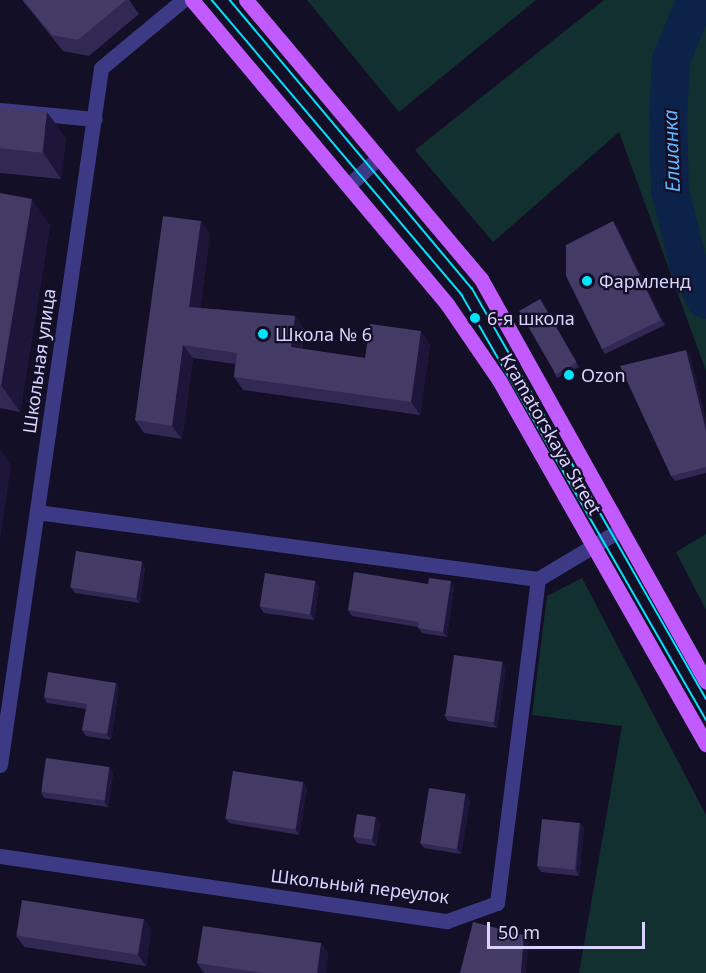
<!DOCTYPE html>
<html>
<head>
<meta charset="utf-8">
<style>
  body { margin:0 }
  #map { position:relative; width:706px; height:973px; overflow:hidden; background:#130f26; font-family:"Noto Sans",sans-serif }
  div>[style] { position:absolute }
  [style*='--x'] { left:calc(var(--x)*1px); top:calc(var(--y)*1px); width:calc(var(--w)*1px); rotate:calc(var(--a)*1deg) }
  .green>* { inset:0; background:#12302f }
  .river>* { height:38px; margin:-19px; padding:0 19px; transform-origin:19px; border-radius:19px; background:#0c2248 }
  .minor>* { height:15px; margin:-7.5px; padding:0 7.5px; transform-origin:7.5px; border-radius:7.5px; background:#3d3a85 }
  .major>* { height:15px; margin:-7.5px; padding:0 7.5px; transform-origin:7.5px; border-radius:7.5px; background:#c25bff }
  .tram>* { height:1.5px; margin:-0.75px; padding:0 0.75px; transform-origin:0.75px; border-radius:0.75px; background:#00e5ff }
  .wall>* { inset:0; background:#312854 }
  .shaded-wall>* { inset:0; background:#1d163a }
  .building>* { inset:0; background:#433a66; transform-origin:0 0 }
  .dots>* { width:16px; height:16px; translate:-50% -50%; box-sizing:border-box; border:3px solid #130f26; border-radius:50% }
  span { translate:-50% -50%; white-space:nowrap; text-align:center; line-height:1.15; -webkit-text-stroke:4.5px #130f26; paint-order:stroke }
  .poi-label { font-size:18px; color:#d9d4ff }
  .left { translate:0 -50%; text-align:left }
  .street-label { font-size:18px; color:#d9d4ff }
  .water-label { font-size:20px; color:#62b6ff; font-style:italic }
  .scale { position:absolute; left:487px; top:922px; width:158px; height:27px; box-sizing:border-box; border:3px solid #d9d4ff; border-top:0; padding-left:8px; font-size:18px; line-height:21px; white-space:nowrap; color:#d9d4ff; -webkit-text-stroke:4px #130f26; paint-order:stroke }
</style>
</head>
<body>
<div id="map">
  <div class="green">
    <div style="clip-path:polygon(307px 0,536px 0,399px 112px)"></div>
    <div style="clip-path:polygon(604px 0,706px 0,706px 371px,619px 132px,493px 242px,415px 150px)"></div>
    <div style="clip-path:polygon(706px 534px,706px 610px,676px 552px)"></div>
    <div style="clip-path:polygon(582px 578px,706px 815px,706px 973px,579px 973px,622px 726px,532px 715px,547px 596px)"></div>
  </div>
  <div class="river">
    <div style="--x:696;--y:0;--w:65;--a:112.6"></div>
    <div style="--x:671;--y:60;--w:60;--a:92.9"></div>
    <div style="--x:668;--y:120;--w:70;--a:88.4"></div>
    <div style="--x:670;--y:190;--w:76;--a:76.3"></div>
    <div style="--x:688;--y:264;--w:40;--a:63.4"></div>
  </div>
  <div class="minor">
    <div style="--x:0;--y:110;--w:95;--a:5.4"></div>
    <div style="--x:348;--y:186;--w:41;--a:-43"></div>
    <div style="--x:37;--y:512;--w:505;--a:7.62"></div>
    <div style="--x:538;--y:579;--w:96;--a:-30.9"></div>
    <div style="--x:0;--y:765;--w:704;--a:-81.75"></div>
    <div style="--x:101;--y:68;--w:107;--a:-39.7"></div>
    <div style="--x:0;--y:856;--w:452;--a:8.3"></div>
    <div style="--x:447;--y:921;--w:53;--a:-19.8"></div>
    <div style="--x:497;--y:903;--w:327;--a:-82.8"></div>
  </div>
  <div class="major">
    <div style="--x:192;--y:0;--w:397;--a:50"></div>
    <div style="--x:447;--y:304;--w:92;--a:55.6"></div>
    <div style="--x:499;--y:380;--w:419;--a:60.4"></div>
    <div style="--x:246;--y:0;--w:365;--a:49.9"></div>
    <div style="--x:481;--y:279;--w:461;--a:60.8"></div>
  </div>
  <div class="tram">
    <div style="--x:212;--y:0;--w:387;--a:49.7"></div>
    <div style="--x:462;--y:295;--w:490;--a:60.1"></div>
    <div style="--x:230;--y:0;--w:376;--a:50"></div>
    <div style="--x:472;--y:288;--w:473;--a:60.3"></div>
  </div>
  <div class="wall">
    <div style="clip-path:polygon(22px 0,129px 0,139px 14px,89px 56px,63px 51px)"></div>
    <div style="clip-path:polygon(0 107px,66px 138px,61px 179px,0 173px)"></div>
    <div style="clip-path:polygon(0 193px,50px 225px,20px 412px,0 408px)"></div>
    <div style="clip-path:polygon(617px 227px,665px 325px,605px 354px,602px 349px)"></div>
    <div style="clip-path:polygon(210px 234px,200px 308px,295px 316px,304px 329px,302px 349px,365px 358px,430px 344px,420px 415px,243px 390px,234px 377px,235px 364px,193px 358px,182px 439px,144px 433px,135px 420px)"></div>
    <div style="clip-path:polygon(540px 299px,579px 367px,557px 378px,554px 372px)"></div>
    <div style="clip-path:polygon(690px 356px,706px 421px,706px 473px,675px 481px,671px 476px)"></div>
    <div style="clip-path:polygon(145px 567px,140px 603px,75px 593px,71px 588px)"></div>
    <div style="clip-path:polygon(428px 584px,454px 587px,447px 637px,422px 633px,418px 627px,352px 616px,348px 610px)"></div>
    <div style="clip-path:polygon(319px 586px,314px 620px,264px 613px,260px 607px)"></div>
    <div style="clip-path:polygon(506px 668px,497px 728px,448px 721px,444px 715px)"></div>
    <div style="clip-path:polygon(116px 683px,119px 688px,111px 740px,86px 736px,82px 730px,86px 709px,47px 703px,44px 697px)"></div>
    <div style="clip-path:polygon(113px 773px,108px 807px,44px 798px,41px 792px)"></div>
    <div style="clip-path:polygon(303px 782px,307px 788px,299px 835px,229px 823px,225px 818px)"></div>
    <div style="clip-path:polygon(470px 800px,461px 854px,424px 848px,420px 843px)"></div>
    <div style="clip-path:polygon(380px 823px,376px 846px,357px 843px,353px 837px)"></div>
    <div style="clip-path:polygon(580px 823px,584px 828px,579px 876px,541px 872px,537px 866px)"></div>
    <div style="clip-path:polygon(144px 919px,151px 929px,146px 966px,24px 947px,16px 936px)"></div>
    <div style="clip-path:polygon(321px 943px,328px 954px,326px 973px,204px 973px,197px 963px)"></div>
  </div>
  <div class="shaded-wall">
    <div style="clip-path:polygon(47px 112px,66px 138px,61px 179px,43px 152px)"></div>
    <div style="clip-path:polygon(32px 199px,50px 225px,20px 412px,1px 385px)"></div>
    <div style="clip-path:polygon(201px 221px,210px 234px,199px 320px,189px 307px)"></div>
    <div style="clip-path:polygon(613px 221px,617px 227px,665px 325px,661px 320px)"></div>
    <div style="clip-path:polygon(540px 299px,544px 304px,579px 367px,576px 362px)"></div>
    <div style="clip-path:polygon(295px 316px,304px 329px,300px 360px,291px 347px)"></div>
    <div style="clip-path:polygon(421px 331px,430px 344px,420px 415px,411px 402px)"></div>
    <div style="clip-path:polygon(183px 345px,193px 358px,182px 439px,172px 426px)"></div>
    <div style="clip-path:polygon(686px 350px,690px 356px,706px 421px,706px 431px)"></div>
    <div style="clip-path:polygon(0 449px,11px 465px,0 541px)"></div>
    <div style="clip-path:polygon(142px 562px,145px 567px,140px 603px,136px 598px)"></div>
    <div style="clip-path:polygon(315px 581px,319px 586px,314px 620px,310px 614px)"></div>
    <div style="clip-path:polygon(451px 581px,454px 587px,447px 637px,443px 632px)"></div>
    <div style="clip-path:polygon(502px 662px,506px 668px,497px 728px,493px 723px)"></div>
    <div style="clip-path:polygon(116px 683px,119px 688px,111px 740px,107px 734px)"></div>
    <div style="clip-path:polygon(109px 767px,113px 773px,108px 807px,104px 802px)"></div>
    <div style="clip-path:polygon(303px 782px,307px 788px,299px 835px,295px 829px)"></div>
    <div style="clip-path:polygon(466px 794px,470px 800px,461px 854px,457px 849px)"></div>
    <div style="clip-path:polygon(376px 817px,380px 823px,376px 846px,372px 840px)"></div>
    <div style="clip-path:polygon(580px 823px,584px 828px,579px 876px,576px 870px)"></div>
    <div style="clip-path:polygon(144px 919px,151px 929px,146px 966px,138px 955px)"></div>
    <div style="clip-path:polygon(524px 935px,529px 942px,526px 973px,521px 973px)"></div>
    <div style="clip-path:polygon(321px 943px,328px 954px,326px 973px,317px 973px)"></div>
  </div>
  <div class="building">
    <div style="clip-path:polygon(23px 0,126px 0,78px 40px,52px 35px)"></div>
    <div style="left:0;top:107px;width:47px;height:41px;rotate:6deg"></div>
    <div style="clip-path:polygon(0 193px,32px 199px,1px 385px,0 385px)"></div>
    <div style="clip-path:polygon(163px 216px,201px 221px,189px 307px,295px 316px,291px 347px,365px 358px,370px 324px,421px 331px,411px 402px,234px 377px,237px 353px,183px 345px,172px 426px,135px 420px)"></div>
    <div style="clip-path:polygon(613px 221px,661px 320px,602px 349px,566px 276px,566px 245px)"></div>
    <div style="left:540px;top:299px;width:73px;height:24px;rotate:60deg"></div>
    <div style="clip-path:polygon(686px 350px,706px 431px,706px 467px,671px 476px,620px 366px)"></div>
    <div style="left:76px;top:551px;width:67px;height:37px;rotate:9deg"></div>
    <div style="clip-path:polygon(354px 572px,428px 584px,429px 578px,451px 581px,443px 632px,418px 628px,419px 622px,348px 610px)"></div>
    <div style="left:265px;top:573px;width:51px;height:34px;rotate:9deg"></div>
    <div style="left:454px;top:655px;width:49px;height:61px;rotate:8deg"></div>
    <div style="clip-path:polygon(48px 672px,116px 683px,107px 734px,82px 730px,87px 704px,44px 697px)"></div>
    <div style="left:46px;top:758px;width:64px;height:34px;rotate:8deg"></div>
    <div style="left:233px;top:771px;width:71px;height:48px;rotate:9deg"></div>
    <div style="left:429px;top:788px;width:37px;height:56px;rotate:9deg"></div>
    <div style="left:357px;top:814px;width:19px;height:23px;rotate:9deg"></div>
    <div style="left:542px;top:819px;width:38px;height:47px;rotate:6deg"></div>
    <div style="left:22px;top:900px;width:123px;height:36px;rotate:9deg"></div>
    <div style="clip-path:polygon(473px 922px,524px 935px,521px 973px,460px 973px)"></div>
    <div style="clip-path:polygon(203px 926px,321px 943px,317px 973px,263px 973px,197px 963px)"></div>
  </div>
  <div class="dots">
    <div style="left:587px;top:281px;background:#00e5ff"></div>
    <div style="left:475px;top:318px;background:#00e5ff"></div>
    <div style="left:263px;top:334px;background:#00e5ff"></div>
    <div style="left:569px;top:375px;background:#00e5ff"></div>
  </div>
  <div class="poi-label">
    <span class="left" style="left:599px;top:281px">Фармленд</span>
    <span class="left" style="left:487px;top:318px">6-я школа</span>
    <span class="left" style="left:275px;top:334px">Школа № 6</span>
    <span class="left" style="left:581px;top:375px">Ozon</span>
  </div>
  <div class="street-label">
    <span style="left:39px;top:361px;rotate:-82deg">Школьная улица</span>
    <span style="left:551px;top:434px;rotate:60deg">Kramatorskaya Street</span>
    <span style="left:360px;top:886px;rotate:7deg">Школьный переулок</span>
  </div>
  <div class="water-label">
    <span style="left:671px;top:151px;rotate:-92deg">Елшанка</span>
  </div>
  <div class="scale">50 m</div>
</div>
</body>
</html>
